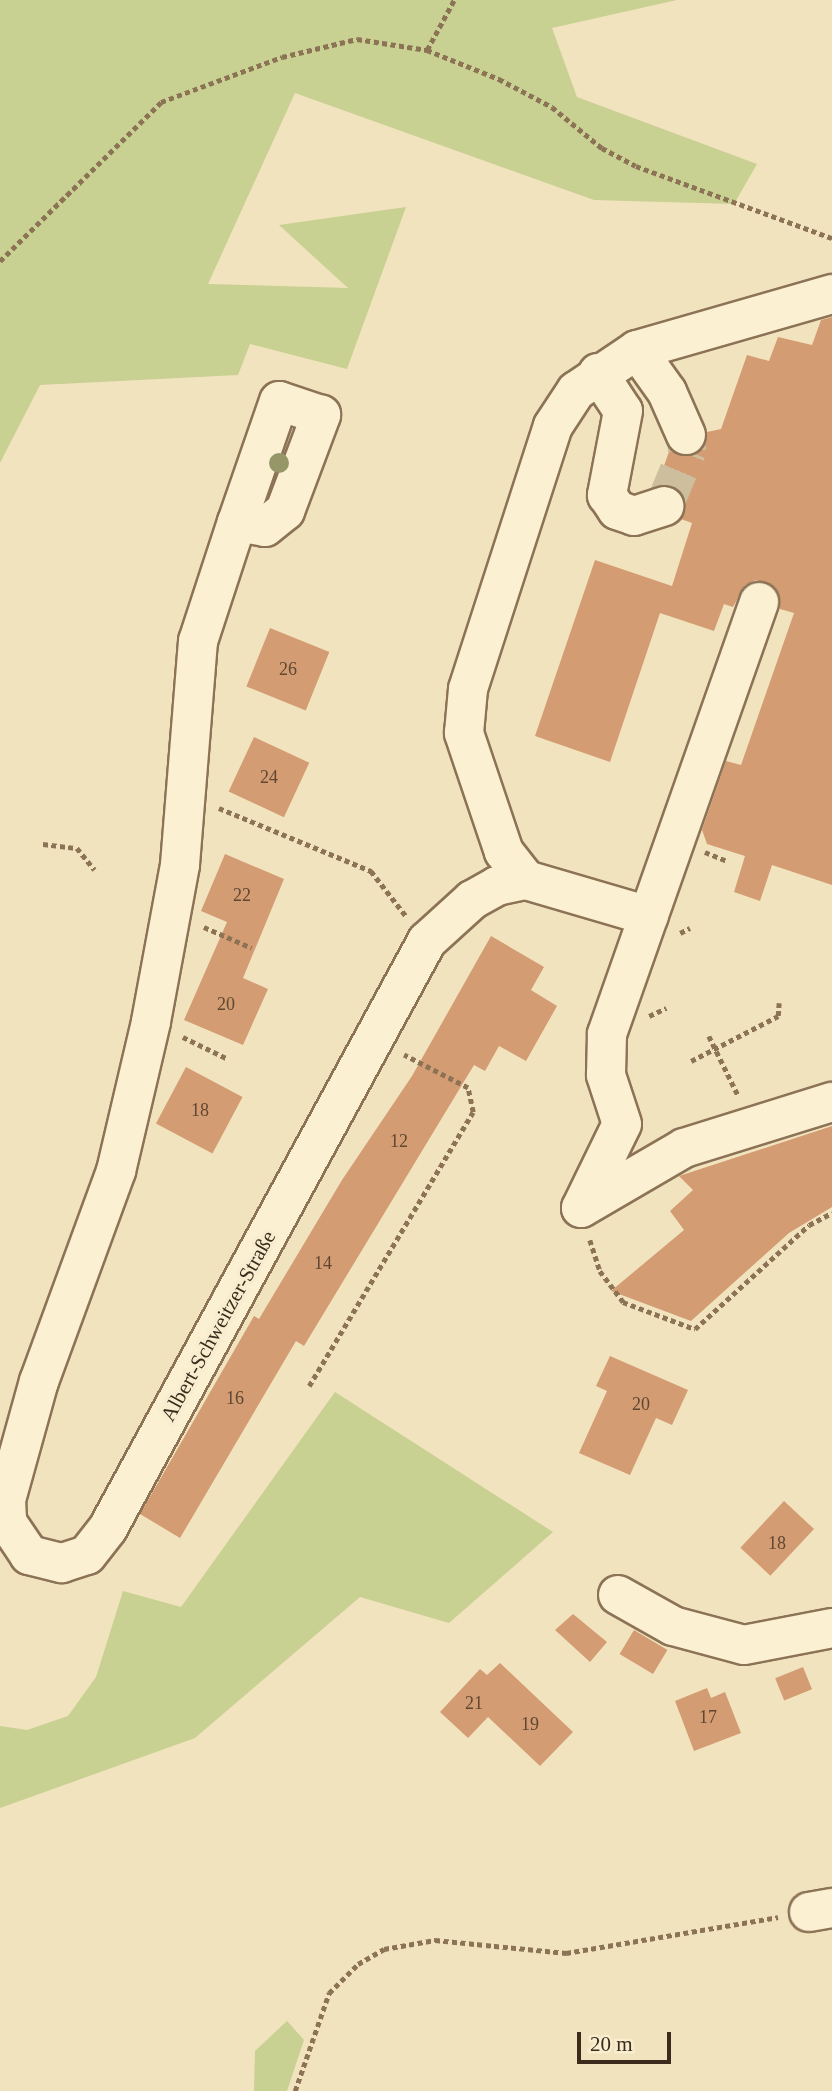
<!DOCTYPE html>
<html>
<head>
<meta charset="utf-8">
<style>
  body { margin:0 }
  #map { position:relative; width:832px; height:2091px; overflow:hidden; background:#f2e3bf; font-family:Georgia,serif }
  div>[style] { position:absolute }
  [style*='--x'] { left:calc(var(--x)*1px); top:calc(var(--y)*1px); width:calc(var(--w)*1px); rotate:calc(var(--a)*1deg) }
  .green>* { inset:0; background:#c8d092 }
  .building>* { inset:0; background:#d39c72; transform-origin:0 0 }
  .minor-tunnel>* { height:38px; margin-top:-19px; transform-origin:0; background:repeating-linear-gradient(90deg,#cdbe9e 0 38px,transparent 0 57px) }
  .path>* { height:4.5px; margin-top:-2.25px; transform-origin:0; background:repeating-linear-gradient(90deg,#8c7356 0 5px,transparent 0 8.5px) }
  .roads { filter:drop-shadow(2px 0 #8c7356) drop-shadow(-2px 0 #8c7356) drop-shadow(0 2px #8c7356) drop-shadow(0 -2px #8c7356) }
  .minor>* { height:38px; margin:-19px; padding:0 19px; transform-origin:19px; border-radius:19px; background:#fcf0d3 }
  .trees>* { width:20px; height:20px; margin:-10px; border-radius:50%; background:#959768 }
  span { translate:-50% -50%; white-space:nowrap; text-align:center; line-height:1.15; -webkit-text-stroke:7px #f8edcf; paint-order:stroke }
  .number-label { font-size:18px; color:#604732 }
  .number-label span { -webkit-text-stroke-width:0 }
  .street-label { font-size:21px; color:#3a2b1c }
  .scale { position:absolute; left:577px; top:2032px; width:94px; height:32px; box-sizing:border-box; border:4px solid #3a2b1c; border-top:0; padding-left:9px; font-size:21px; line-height:24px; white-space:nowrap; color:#3a2b1c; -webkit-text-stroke:5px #f8edcf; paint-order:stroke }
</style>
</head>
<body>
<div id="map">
  <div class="green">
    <div style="clip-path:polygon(0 0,677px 0,552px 28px,577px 97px,757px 164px,734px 204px,594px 200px,295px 93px,208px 284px,348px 288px,279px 225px,406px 207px,347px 369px,250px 344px,238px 375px,40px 385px,0 463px)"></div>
    <div style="clip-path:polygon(335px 1392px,553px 1532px,449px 1623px,360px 1597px,195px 1738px,0 1808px,0 1726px,27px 1730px,68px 1716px,96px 1677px,123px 1591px,181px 1607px)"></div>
    <div style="clip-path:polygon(287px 2021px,304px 2040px,287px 2091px,254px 2091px,255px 2051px)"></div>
  </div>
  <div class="building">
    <div style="clip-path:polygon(832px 317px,832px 885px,772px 865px,760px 901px,734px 892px,745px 856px,707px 844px,702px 830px,726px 761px,741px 765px,794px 613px,780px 609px,775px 587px,756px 580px,745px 585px,733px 607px,724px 604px,714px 631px,660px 613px,610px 762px,535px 736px,595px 560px,672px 586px,692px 523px,681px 519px,685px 500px,679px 490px,657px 485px,670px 449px,694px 455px,704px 447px,707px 432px,721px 429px,747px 355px,769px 361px,778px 337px,812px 345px,821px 320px)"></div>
    <div style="left:270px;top:628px;width:64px;height:63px;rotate:22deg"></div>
    <div style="left:254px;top:737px;width:61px;height:60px;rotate:25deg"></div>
    <div style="clip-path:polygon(225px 854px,284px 879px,243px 978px,268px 989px,243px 1045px,184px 1020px,227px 922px,201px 911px)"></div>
    <div style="clip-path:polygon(491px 936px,544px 967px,531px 990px,557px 1006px,526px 1061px,499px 1046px,485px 1071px,474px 1065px,304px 1346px,296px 1341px,180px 1538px,140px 1514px,254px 1316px,259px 1319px,342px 1180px,412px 1076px)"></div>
    <div style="left:186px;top:1067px;width:64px;height:64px;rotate:28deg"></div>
    <div style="clip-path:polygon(832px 1126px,832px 1207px,789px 1233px,691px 1321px,611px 1291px,684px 1230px,670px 1211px,693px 1190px,679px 1176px)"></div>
    <div style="clip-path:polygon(610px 1356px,688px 1390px,672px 1425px,656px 1418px,630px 1475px,579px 1453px,607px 1391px,596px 1386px)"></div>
    <div style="left:784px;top:1501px;width:41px;height:64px;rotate:43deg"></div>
    <div style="clip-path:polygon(573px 1614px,607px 1642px,590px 1662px,555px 1630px)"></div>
    <div style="left:634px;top:1630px;width:39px;height:28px;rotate:31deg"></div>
    <div style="clip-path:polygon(500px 1663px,573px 1732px,540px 1766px,488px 1717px,468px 1738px,440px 1712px,480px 1669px,487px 1675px)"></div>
    <div style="left:803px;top:1667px;width:24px;height:30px;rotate:68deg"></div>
    <div style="clip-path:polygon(707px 1688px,711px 1698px,725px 1692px,741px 1733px,694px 1751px,675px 1701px)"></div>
  </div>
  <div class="minor-tunnel">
    <div style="--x:664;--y:506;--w:60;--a:-67.3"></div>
    <div style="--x:687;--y:451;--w:16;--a:-94"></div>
  </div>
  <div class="path">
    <div style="--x:427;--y:50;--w:57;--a:-61.6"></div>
    <div style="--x:0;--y:261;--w:226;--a:-44.6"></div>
    <div style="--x:161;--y:102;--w:129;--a:-20.4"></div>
    <div style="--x:282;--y:57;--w:77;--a:-13.5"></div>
    <div style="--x:357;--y:39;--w:71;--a:8.9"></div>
    <div style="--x:427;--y:50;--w:78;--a:21.9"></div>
    <div style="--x:499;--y:79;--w:60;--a:27.8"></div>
    <div style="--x:552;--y:107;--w:65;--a:39.4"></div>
    <div style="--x:602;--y:148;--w:38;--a:28"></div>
    <div style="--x:636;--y:166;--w:209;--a:20.2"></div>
    <div style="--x:219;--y:808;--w:165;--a:22.5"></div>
    <div style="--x:371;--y:871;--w:57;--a:52.1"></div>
    <div style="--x:43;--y:844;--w:34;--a:7"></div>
    <div style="--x:77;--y:848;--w:28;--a:51"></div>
    <div style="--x:705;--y:852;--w:24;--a:22"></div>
    <div style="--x:204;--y:927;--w:52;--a:23.6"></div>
    <div style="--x:680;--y:933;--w:11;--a:-27"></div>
    <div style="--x:649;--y:1016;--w:19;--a:-25"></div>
    <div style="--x:709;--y:1036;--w:66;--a:63.8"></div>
    <div style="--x:183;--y:1037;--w:48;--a:26"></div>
    <div style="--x:691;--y:1061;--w:98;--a:-27.3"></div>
    <div style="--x:778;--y:1016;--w:13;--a:-86"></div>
    <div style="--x:590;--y:1240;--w:33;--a:72"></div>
    <div style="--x:600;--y:1271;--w:39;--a:53"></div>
    <div style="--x:623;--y:1302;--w:77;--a:20.6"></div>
    <div style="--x:695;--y:1329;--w:154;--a:-42.4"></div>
    <div style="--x:809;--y:1225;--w:26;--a:-28"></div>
    <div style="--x:309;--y:1386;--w:319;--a:-59.1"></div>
    <div style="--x:473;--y:1112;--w:25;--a:-102"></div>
    <div style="--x:468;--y:1088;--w:72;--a:-152.7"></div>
    <div style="--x:295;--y:2091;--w:104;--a:-70.9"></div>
    <div style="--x:329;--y:1993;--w:41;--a:-45"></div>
    <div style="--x:358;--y:1964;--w:30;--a:-30"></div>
    <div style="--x:384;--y:1949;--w:52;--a:-10"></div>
    <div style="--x:435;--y:1940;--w:132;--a:5.7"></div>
    <div style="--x:566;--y:1953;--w:215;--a:-9.6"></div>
  </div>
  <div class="roads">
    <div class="minor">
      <div style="--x:637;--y:350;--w:52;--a:54.5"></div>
      <div style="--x:667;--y:392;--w:47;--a:66.2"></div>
      <div style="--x:598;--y:373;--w:45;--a:56.7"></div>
      <div style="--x:623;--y:411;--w:86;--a:100.8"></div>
      <div style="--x:607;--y:495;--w:18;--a:56"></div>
      <div style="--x:617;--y:510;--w:18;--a:19"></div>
      <div style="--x:634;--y:516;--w:32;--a:-18"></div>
      <div style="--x:237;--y:522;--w:28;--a:10"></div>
      <div style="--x:265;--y:527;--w:26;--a:-39"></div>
      <div style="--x:285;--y:511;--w:103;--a:-69.4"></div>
      <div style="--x:321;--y:415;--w:44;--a:-161.6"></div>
      <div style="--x:279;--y:401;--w:128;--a:109.1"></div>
      <div style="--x:237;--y:522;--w:125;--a:108.1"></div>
      <div style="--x:198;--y:641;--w:225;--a:94.6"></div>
      <div style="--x:180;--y:865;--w:160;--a:100.5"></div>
      <div style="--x:151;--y:1022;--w:153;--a:103.2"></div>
      <div style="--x:116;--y:1171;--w:224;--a:110.1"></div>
      <div style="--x:39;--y:1381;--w:123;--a:105.5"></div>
      <div style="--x:6;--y:1500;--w:22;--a:87"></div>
      <div style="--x:7;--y:1522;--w:40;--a:56"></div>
      <div style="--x:29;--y:1555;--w:34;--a:14"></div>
      <div style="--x:62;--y:1563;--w:26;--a:-18"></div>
      <div style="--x:87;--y:1555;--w:34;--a:-52"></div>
      <div style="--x:108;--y:1528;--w:668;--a:-61.48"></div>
      <div style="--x:427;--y:941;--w:61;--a:-42.3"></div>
      <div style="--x:472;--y:900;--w:29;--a:-29"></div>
      <div style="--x:497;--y:886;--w:30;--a:-12"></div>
      <div style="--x:526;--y:880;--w:128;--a:16.3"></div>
      <div style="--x:526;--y:880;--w:36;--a:-128"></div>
      <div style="--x:504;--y:852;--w:126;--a:-108.6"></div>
      <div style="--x:464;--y:733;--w:44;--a:-84.8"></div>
      <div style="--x:468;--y:689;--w:276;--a:-72.1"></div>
      <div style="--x:553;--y:426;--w:42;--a:-56.7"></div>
      <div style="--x:576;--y:391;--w:73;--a:-33.9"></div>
      <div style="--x:637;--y:350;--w:203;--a:-16"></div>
      <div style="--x:581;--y:1208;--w:93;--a:-64"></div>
      <div style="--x:622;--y:1124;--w:52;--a:-108.1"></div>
      <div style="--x:606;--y:1075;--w:41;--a:-88.6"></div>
      <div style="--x:607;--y:1034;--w:458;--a:-70.6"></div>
      <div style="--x:581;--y:1208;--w:119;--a:-30.2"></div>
      <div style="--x:684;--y:1148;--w:155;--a:-17.3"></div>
      <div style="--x:618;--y:1595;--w:63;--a:29.4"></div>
      <div style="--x:673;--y:1626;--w:73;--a:15"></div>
      <div style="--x:744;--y:1645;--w:90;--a:-10.9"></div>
      <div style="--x:809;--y:1912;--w:23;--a:-10"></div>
    </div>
  </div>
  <div class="trees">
    <div style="left:279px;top:463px"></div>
  </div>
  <div class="number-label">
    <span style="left:288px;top:669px">26</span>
    <span style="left:269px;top:777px">24</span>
    <span style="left:242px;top:895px">22</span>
    <span style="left:226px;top:1004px">20</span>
    <span style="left:200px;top:1110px">18</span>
    <span style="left:399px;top:1141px">12</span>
    <span style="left:323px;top:1263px">14</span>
    <span style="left:235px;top:1398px">16</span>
    <span style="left:641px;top:1404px">20</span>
    <span style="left:777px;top:1543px">18</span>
    <span style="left:474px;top:1703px">21</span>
    <span style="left:708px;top:1717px">17</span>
    <span style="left:530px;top:1724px">19</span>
  </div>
  <div class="street-label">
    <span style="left:218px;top:1326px;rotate:-61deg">Albert-Schweitzer-Straße</span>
  </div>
  <div class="scale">20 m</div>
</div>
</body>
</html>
